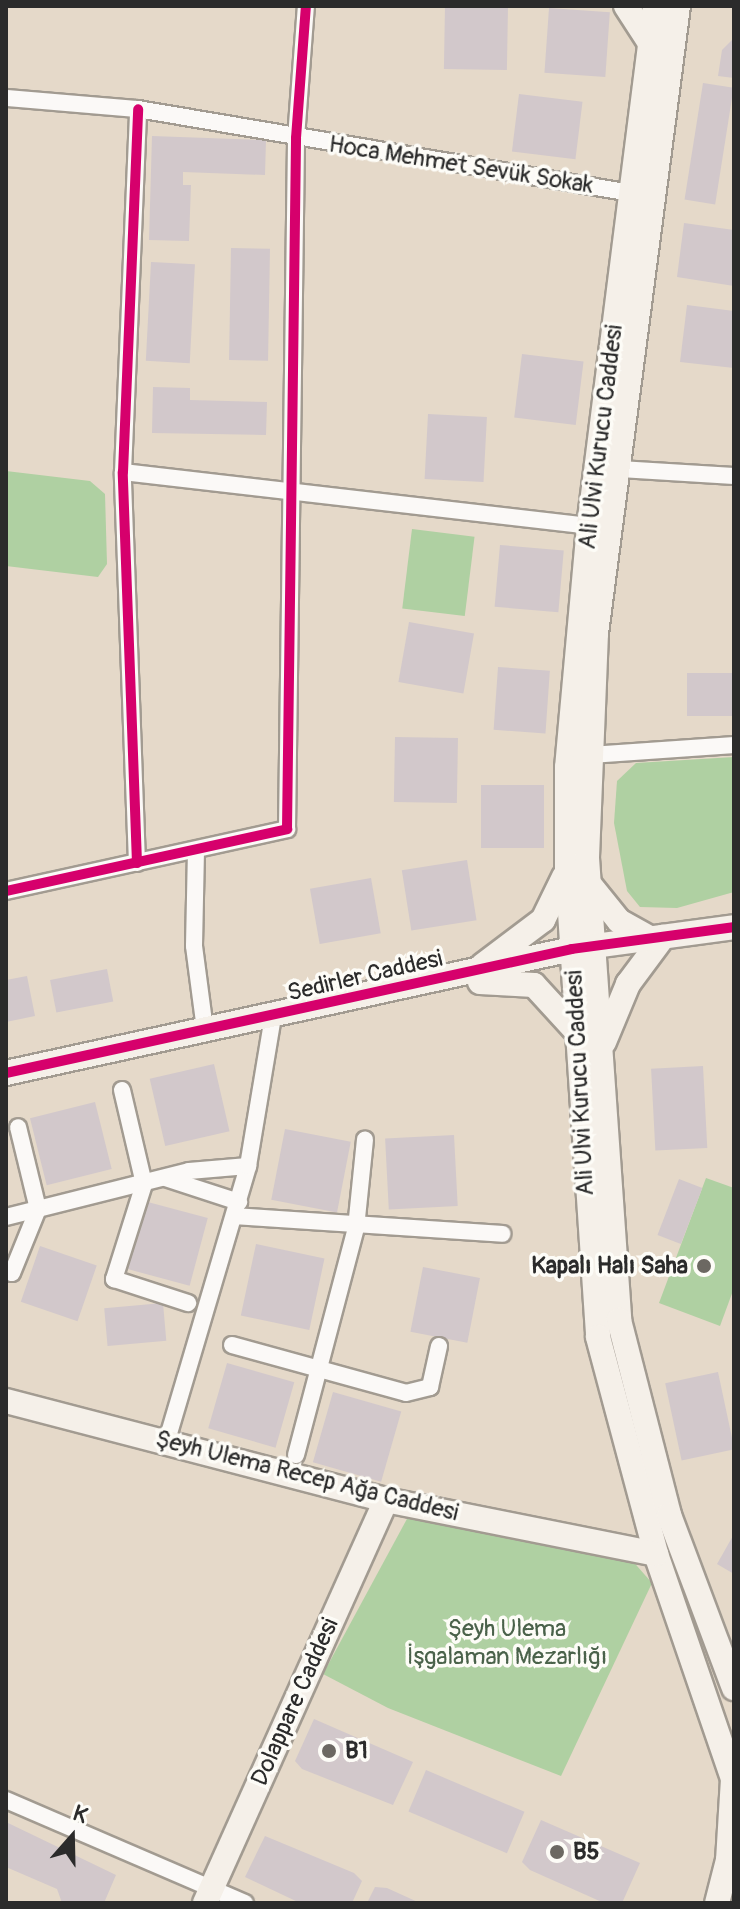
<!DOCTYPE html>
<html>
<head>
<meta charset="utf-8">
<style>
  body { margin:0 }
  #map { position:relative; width:740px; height:1909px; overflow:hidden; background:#e5d9c9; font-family:Pangolin,sans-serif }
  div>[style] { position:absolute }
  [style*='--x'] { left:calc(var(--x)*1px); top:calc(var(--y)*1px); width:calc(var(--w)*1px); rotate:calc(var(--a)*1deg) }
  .green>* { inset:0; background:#afd0a2; transform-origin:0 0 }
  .building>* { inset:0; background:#d2c8cb; transform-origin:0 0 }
  .roads { filter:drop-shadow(2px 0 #a29b91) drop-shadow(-2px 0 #a29b91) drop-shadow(0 2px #a29b91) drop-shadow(0 -2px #a29b91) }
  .street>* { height:16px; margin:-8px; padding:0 8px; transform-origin:8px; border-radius:8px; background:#fbf9f7 }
  .secondary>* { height:24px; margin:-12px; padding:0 12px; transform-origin:12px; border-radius:12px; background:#f5f0e9 }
  .cycleway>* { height:10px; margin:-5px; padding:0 5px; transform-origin:5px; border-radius:5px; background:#d6006c }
  .dots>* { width:22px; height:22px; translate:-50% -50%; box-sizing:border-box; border:4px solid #fdfcf7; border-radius:50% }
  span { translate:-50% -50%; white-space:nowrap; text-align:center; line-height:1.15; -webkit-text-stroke:7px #fdfcf7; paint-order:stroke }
  .street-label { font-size:24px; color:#2b2b2b }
  .poi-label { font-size:24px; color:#2b2b2b; font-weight:700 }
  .right { translate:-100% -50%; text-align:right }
  .left { translate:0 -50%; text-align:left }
  .park-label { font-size:24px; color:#4a624a }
  .frame { position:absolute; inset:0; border:8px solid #2b2b2b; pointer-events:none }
  .north { position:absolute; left:32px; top:1797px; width:80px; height:80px; -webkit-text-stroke:6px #fdfcf7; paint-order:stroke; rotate:20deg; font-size:22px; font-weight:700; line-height:32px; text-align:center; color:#2b2b2b }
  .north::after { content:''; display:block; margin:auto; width:28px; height:36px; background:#2b2b2b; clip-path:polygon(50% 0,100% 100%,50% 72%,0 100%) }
</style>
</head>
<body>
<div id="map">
  <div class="green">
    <div style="clip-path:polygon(6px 471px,90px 481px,105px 494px,107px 564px,98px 577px,6px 566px)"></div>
    <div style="left:412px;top:529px;width:63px;height:80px;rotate:7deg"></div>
    <div style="clip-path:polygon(734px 757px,734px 892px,677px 908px,640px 907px,627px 891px,614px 823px,617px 781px,636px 763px)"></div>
    <div style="clip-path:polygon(706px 1178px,734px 1188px,734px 1288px,720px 1326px,659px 1303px)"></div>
    <div style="clip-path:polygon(408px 1517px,630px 1558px,652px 1583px,561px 1776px,388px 1708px,323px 1674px)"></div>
  </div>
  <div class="building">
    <div style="left:445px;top:6px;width:63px;height:63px;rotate:1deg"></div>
    <div style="left:549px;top:8px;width:61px;height:65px;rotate:4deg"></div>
    <div style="clip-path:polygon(734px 38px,734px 78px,718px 76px,722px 50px)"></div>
    <div style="left:703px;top:83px;width:31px;height:118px;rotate:9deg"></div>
    <div style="left:519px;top:94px;width:64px;height:58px;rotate:7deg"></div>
    <div style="clip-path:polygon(152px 136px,266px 140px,265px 175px,183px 172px,183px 185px,191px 185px,189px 241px,149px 240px)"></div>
    <div style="clip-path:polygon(684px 223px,734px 230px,734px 286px,677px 277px)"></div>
    <div style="left:231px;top:248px;width:39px;height:112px;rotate:1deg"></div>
    <div style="left:151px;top:262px;width:44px;height:99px;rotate:3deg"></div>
    <div style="clip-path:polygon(687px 305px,734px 311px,734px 368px,680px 362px)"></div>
    <div style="left:522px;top:354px;width:62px;height:64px;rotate:7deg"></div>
    <div style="clip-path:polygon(153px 387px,190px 388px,190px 400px,267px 402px,266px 435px,152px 433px)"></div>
    <div style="left:428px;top:414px;width:59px;height:65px;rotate:3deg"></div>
    <div style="left:500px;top:545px;width:64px;height:62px;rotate:5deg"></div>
    <div style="left:409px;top:622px;width:66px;height:61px;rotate:10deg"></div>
    <div style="left:498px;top:667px;width:52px;height:63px;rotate:4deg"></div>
    <div style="left:734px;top:673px;width:43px;height:47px;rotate:90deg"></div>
    <div style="left:395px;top:737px;width:63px;height:65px;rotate:1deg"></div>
    <div style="left:481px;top:785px;width:63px;height:63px"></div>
    <div style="left:467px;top:860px;width:61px;height:66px;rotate:81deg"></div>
    <div style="left:371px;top:878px;width:56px;height:62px;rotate:80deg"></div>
    <div style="left:107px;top:969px;width:33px;height:58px;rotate:79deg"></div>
    <div style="clip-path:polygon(27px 976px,35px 1016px,6px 1022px,6px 980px)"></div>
    <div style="left:214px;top:1064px;width:69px;height:66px;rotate:77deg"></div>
    <div style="left:703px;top:1066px;width:82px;height:52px;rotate:87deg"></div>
    <div style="left:95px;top:1102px;width:69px;height:67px;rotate:76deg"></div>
    <div style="left:285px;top:1129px;width:67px;height:72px;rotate:11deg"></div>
    <div style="left:454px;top:1135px;width:71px;height:69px;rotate:87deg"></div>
    <div style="left:679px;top:1179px;width:25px;height:60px;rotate:21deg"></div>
    <div style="left:144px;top:1201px;width:66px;height:70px;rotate:15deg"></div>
    <div style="left:256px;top:1244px;width:70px;height:73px;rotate:12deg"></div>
    <div style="left:40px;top:1246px;width:60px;height:59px;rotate:19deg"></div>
    <div style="left:423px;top:1267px;width:58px;height:66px;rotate:11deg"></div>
    <div style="left:163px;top:1303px;width:38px;height:59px;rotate:85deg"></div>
    <div style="left:227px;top:1363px;width:70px;height:68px;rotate:16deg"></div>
    <div style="left:718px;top:1372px;width:79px;height:54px;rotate:78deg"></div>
    <div style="left:333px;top:1392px;width:71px;height:73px;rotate:16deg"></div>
    <div style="clip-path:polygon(734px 1534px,734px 1574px,717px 1564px)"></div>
    <div style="clip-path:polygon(314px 1719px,413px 1762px,393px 1805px,302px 1769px,295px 1761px)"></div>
    <div style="left:426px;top:1770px;width:107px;height:45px;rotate:23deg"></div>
    <div style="clip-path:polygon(541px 1820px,640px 1863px,622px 1903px,604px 1903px,530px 1870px,522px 1862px)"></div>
    <div style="clip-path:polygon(6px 1822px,116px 1875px,104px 1903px,62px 1903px,57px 1889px,6px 1867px)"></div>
    <div style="clip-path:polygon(265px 1836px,354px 1873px,362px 1881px,352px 1903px,300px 1903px,245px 1877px)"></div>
    <div style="clip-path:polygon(375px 1887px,387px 1888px,420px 1903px,367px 1903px)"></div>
  </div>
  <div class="roads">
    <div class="street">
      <div style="--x:6;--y:98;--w:132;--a:4.8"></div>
      <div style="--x:138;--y:109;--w:500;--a:9.67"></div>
      <div style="--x:620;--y:469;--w:114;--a:3.5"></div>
      <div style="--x:123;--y:472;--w:469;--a:6.6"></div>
      <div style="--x:591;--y:755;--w:143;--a:-4"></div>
      <div style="--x:196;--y:850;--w:96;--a:91.2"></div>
      <div style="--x:194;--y:946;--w:84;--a:82.5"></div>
      <div style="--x:137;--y:863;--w:391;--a:-92.1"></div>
      <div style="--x:123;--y:472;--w:363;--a:-87.6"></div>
      <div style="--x:6;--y:891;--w:288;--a:-12.4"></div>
      <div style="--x:287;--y:829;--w:691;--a:-89.25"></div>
      <div style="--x:296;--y:138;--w:132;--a:-85.7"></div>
      <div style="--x:122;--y:1090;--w:97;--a:76.8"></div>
      <div style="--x:144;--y:1184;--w:100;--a:107.5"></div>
      <div style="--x:114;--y:1279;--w:78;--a:18"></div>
      <div style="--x:165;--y:1178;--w:78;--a:18"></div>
      <div style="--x:234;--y:1216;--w:269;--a:3.8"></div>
      <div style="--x:6;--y:1217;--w:189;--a:-14.1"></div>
      <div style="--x:189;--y:1171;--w:59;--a:-4.8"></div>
      <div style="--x:6;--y:1271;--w:6;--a:18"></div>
      <div style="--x:12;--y:1273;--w:69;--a:-67.9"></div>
      <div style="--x:38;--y:1209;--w:84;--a:-103.7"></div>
      <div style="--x:232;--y:1345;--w:180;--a:15.4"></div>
      <div style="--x:406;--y:1393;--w:25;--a:-14"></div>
      <div style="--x:430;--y:1387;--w:42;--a:-77.6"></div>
      <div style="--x:167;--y:1440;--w:286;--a:-73.5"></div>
      <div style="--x:248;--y:1166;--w:151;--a:-80.5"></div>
      <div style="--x:296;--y:1455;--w:235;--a:-75.2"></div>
      <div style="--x:356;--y:1228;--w:89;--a:-84.2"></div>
      <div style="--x:6;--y:1800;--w:260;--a:23.3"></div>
    </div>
    <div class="secondary">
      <div style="--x:626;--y:6;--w:44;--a:57"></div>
      <div style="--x:655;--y:6;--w:524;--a:97.23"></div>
      <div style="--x:589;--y:526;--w:242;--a:95.2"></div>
      <div style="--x:567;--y:767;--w:100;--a:90"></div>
      <div style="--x:567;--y:867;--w:471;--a:86.2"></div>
      <div style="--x:598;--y:1337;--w:225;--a:75"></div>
      <div style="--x:656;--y:1554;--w:238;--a:71.1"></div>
      <div style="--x:733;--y:1779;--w:81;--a:93.5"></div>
      <div style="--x:728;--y:1860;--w:44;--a:104.3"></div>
      <div style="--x:678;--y:6;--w:632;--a:97.45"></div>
      <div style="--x:596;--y:633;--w:225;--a:92.3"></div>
      <div style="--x:587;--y:858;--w:463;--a:86"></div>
      <div style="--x:619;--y:1320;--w:201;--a:75.6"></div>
      <div style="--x:669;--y:1515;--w:185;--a:69.4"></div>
      <div style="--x:590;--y:885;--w:46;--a:51.1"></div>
      <div style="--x:619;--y:921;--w:38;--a:29"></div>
      <div style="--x:483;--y:965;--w:75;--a:-36.9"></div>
      <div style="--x:543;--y:920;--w:48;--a:-64"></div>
      <div style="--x:480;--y:982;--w:54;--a:3.2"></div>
      <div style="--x:534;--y:985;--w:64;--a:47.5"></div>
      <div style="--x:604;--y:1042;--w:63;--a:-67.5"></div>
      <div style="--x:628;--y:984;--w:59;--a:-53.3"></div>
      <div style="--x:6;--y:1073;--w:579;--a:-12.36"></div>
      <div style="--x:572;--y:949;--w:163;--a:-7.7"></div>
      <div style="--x:6;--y:1401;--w:393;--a:14.6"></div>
      <div style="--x:386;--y:1500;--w:275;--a:11.3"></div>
      <div style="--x:205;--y:1903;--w:442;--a:-65.8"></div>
    </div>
  </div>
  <div class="cycleway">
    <div style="--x:137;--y:863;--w:391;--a:-92.1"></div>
    <div style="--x:123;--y:472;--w:363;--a:-87.6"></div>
    <div style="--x:6;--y:891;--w:288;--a:-12.4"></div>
    <div style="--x:287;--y:829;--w:691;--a:-89.25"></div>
    <div style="--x:296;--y:138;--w:132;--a:-85.7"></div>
    <div style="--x:6;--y:1073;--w:579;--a:-12.36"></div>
    <div style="--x:572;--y:949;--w:163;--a:-7.7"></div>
  </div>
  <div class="dots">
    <div style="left:704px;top:1266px;background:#6c6862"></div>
    <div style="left:329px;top:1751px;background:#6c6862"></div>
    <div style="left:557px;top:1852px;background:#6c6862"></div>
  </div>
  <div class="street-label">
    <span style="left:461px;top:165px;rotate:9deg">Hoca Mehmet Sevük Sokak</span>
    <span style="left:601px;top:437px;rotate:-83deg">Ali Ulvi Kurucu Caddesi</span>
    <span style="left:365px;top:976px;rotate:-13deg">Sedirler Caddesi</span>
    <span style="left:580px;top:1083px;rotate:-93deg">Ali Ulvi Kurucu Caddesi</span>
    <span style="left:307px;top:1476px;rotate:14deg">Şeyh Ulema Recep Ağa Caddesi</span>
    <span style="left:295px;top:1702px;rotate:-66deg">Dolappare Caddesi</span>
  </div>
  <div class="poi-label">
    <span class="right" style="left:688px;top:1266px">Kapalı Halı Saha</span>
    <span class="left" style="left:345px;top:1751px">B1</span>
    <span class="left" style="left:573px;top:1852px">B5</span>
  </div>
  <div class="park-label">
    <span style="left:507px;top:1643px">Şeyh Ulema<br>İşgalaman Mezarlığı</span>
  </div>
  <div class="frame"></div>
  <div class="north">K</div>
</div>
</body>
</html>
